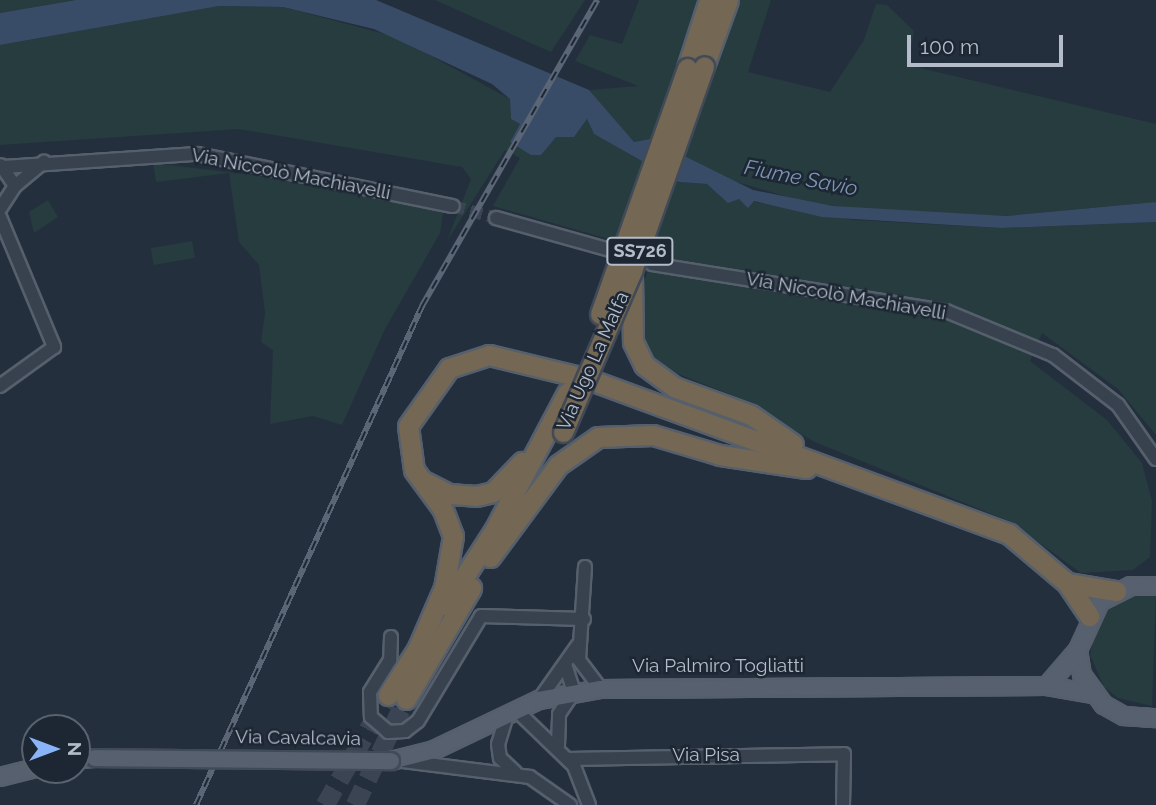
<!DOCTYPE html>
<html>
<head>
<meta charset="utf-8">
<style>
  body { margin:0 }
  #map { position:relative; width:1156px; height:805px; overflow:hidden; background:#242f3e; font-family:Raleway,sans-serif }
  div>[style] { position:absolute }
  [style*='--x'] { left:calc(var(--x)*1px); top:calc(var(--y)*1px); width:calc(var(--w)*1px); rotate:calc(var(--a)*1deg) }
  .green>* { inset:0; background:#263c3f; transform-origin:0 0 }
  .water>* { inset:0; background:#394c67 }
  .minor-tunnel>* { height:12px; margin-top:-6px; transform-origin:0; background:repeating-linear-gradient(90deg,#3a4453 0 12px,transparent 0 18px) }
  .highway-tunnel>* { height:19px; margin-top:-9.5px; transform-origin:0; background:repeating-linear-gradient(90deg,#3a4453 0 19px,transparent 0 29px) }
  .roads { filter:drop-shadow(2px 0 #565f6c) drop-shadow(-2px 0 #565f6c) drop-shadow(0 2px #565f6c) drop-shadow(0 -2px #565f6c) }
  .minor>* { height:12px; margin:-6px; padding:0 6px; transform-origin:6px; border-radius:6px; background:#38414e }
  .major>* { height:16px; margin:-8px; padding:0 8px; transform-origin:8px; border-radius:8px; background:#56606e }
  .highway>* { height:19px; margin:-9.5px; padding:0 9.5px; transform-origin:9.5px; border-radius:9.5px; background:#746855 }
  .rail>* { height:6px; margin-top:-3px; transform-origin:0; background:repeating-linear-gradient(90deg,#1d2633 0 10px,#5a6575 0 20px); box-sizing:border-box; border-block:2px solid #5a6575 }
  .bridges { filter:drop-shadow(2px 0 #414a57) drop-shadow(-2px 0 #414a57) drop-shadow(0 2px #414a57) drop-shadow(0 -2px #414a57) }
  .major-bridge>* { height:16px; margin:-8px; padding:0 8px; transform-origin:8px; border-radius:8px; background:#56606e }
  .highway-bridge>* { height:19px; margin:-9.5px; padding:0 9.5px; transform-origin:9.5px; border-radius:9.5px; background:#746855 }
  span { translate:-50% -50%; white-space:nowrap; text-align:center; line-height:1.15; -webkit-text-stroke:5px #1d2633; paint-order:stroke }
  .shield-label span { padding:2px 5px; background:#1d2633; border:2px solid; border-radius:5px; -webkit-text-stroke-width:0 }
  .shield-label { font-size:18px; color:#b4bcc9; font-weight:700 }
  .street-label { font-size:19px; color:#b4bcc9 }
  .water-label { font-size:21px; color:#7c92b1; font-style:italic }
  .north { position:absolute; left:21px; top:714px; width:70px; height:70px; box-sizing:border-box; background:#1d2633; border:2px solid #59626f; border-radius:50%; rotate:90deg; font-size:19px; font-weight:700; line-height:28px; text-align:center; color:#b4bcc9 }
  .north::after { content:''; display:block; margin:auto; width:24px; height:32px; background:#8ab4f8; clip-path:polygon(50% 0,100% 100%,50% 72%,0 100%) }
  .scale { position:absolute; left:907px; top:35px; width:156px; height:32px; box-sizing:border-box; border:4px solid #b4bcc9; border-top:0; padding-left:9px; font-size:21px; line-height:24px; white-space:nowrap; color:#b4bcc9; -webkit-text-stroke:5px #1d2633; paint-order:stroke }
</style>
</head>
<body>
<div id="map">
  <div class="green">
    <div style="clip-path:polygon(0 0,76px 0,0 13px)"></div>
    <div style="clip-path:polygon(435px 0,585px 0,551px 52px)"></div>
    <div style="clip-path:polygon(639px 0,698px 0,683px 48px,716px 63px,738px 0,771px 0,748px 72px,830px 92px,864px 40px,876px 4px,887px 5px,914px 31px,908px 65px,1156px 124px,1156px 202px,1006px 216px,874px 210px,808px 203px,714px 175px,650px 139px,634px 142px,625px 135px,589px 90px,638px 86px,575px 61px,590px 35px,622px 44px)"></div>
    <div style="clip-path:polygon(219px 6px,283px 7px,396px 37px,510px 99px,511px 119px,520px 124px,510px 142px,541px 155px,555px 136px,574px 137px,587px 119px,594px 134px,679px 182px,707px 184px,728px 202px,739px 199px,854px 220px,1001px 228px,1156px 222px,1156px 435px,1118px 389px,1042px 333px,1030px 361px,1107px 420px,1142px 463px,1152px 501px,1150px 557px,1133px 570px,1081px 573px,1011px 522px,815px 442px,729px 394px,666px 369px,642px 345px,639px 297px,654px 252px,493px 206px,520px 158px,505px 150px,447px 241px,471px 179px,462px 167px,239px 129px,0 145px,0 45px)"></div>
    <div style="clip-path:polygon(153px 163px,317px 183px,443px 213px,440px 233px,385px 329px,342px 425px,313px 416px,270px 424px,273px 350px,261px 342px,265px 313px,259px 265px,239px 242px,229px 173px,156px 182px)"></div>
    <div style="clip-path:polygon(48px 200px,58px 217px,34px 233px,29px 212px)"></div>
    <div style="left:192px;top:241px;width:17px;height:42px;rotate:80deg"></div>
    <div style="clip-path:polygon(1142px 591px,1156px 592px,1152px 706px,1118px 698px,1104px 687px,1090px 655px,1098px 620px,1109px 606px)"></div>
  </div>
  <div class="water">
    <div style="clip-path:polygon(76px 0,376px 0,589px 90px,634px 142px,650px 139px,753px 190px,833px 206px,1006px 216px,1156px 202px,1156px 222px,1001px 228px,822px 217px,754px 201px,748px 208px,739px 199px,728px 203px,707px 184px,679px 182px,594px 134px,587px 119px,574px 137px,556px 137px,541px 155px,531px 155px,510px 142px,520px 124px,511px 119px,510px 99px,492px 84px,374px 29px,283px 7px,219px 6px,0 45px,0 13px)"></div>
  </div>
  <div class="minor-tunnel">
    <div style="--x:453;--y:206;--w:45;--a:15.6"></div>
  </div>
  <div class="highway-tunnel">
    <div style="--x:325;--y:805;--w:127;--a:-60.2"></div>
    <div style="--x:355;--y:805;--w:118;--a:-64.3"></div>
  </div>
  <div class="roads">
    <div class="minor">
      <div style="--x:4;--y:167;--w:193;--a:-3.9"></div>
      <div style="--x:197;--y:154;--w:261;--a:11.5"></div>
      <div style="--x:15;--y:186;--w:38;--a:-40"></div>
      <div style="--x:0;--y:209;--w:27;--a:-57"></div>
      <div style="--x:15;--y:186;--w:25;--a:-124"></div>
      <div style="--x:0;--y:217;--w:141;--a:67.4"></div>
      <div style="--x:54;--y:347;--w:67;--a:144.2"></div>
      <div style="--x:496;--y:218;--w:118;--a:15.7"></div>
      <div style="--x:652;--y:264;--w:298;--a:9.1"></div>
      <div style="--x:946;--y:311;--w:116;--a:22.4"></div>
      <div style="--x:1053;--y:355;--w:82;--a:37.6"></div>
      <div style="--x:1118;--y:405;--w:66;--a:54.9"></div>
      <div style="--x:585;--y:567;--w:93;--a:93.7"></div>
      <div style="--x:579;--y:660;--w:36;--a:53"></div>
      <div style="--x:391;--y:637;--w:23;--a:92"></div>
      <div style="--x:390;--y:660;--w:38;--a:122"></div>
      <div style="--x:370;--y:692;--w:25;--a:88"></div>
      <div style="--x:371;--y:717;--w:23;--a:41"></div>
      <div style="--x:388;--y:732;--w:17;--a:-3"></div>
      <div style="--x:405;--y:731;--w:16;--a:-38"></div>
      <div style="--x:418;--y:721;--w:122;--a:-59"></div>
      <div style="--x:481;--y:616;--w:103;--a:1.7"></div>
      <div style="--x:539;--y:700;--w:67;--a:-54.7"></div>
      <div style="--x:516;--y:710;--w:81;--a:44"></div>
      <div style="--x:574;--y:766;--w:42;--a:69"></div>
      <div style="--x:507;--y:715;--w:30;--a:107"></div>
      <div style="--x:498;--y:744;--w:14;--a:82"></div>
      <div style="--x:500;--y:758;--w:21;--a:43"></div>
      <div style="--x:558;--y:746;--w:32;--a:-88"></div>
      <div style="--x:559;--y:714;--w:27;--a:-56"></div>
      <div style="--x:574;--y:692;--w:29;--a:-108"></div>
      <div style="--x:568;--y:759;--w:276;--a:-1"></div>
      <div style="--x:844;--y:754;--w:51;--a:91.1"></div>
      <div style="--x:403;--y:761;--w:128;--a:7.2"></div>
      <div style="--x:530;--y:777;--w:49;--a:35"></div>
    </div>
    <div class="major">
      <div style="--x:1156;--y:586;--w:25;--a:180"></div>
      <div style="--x:1131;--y:586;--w:35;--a:153"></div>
      <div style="--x:1100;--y:602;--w:53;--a:114.6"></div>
      <div style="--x:1078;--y:650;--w:25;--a:81"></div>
      <div style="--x:1082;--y:675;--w:37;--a:54"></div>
      <div style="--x:1104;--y:705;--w:23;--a:29"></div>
      <div style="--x:1124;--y:716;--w:32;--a:4"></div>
      <div style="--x:1047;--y:686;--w:48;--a:-49.3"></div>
      <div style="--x:77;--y:759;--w:18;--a:-3"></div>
      <div style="--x:391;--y:761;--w:44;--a:-14.3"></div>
      <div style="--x:434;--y:750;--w:116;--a:-25.5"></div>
      <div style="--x:539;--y:700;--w:63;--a:-10.1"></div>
      <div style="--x:601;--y:689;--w:446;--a:-0.4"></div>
      <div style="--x:1047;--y:686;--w:47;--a:9.9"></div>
      <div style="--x:0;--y:777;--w:36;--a:-14"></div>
    </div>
    <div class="highway">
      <div style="--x:704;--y:66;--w:70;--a:-70"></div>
      <div style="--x:687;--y:68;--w:71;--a:-72.1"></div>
      <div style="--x:632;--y:274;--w:68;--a:89.2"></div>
      <div style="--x:633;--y:342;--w:25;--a:64"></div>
      <div style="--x:644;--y:365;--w:37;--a:36"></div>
      <div style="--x:674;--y:387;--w:82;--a:20"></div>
      <div style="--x:751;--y:415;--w:51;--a:34.6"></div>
      <div style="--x:425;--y:482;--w:27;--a:27"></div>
      <div style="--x:449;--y:494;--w:27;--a:4"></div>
      <div style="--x:476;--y:496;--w:17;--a:-13"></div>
      <div style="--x:493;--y:492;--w:42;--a:-46"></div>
      <div style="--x:490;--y:557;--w:114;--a:-53.5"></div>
      <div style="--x:558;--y:465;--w:49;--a:-35"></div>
      <div style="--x:598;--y:437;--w:55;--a:-2.1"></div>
      <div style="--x:653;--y:435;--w:70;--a:16.6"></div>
      <div style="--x:720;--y:455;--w:87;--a:8.6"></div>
      <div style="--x:1067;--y:583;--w:50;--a:9.3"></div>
      <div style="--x:446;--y:605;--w:90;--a:-57.2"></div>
      <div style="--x:495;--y:529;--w:154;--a:-62.1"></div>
      <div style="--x:417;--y:650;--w:68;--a:-66.5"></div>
      <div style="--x:444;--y:588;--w:53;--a:-80.2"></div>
      <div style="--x:453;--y:536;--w:30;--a:-111"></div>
      <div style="--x:442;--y:508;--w:47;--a:-126.4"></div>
      <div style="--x:414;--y:470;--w:44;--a:-97.8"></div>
      <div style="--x:408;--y:426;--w:71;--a:-54.7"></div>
      <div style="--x:449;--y:368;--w:42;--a:-18"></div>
      <div style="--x:489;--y:355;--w:102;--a:13.6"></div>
      <div style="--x:588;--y:379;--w:449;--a:20.2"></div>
      <div style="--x:1009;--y:534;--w:76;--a:40.2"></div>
      <div style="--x:1067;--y:583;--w:40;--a:56"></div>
      <div style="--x:388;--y:695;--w:63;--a:-57.3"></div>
      <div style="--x:406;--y:699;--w:129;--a:-59.6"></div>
    </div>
  </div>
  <div class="rail">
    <div style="--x:196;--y:805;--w:548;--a:-65.63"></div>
    <div style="--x:422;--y:306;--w:353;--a:-60.2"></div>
  </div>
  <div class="bridges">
    <div class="major-bridge">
      <div style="--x:95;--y:758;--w:296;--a:0.6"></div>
    </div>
    <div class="highway-bridge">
      <div style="--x:600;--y:314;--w:261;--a:-70.5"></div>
      <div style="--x:563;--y:432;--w:175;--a:-66.8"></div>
      <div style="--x:632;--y:271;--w:217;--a:-70.6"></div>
    </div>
  </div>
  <div class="shield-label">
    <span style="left:640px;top:251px">SS726</span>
  </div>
  <div class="street-label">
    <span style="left:291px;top:174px;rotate:11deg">Via Niccolò Machiavelli</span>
    <span style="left:846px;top:296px;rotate:10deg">Via Niccolò Machiavelli</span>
    <span style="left:593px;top:361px;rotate:-66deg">Via Ugo La Malfa</span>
    <span style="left:718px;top:666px">Via Palmiro Togliatti</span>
    <span style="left:298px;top:738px;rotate:1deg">Via Cavalcavia</span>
    <span style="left:706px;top:755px">Via Pisa</span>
  </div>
  <div class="water-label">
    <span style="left:801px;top:178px;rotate:11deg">Fiume Savio</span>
  </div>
  <div class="north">N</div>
  <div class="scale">100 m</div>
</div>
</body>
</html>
